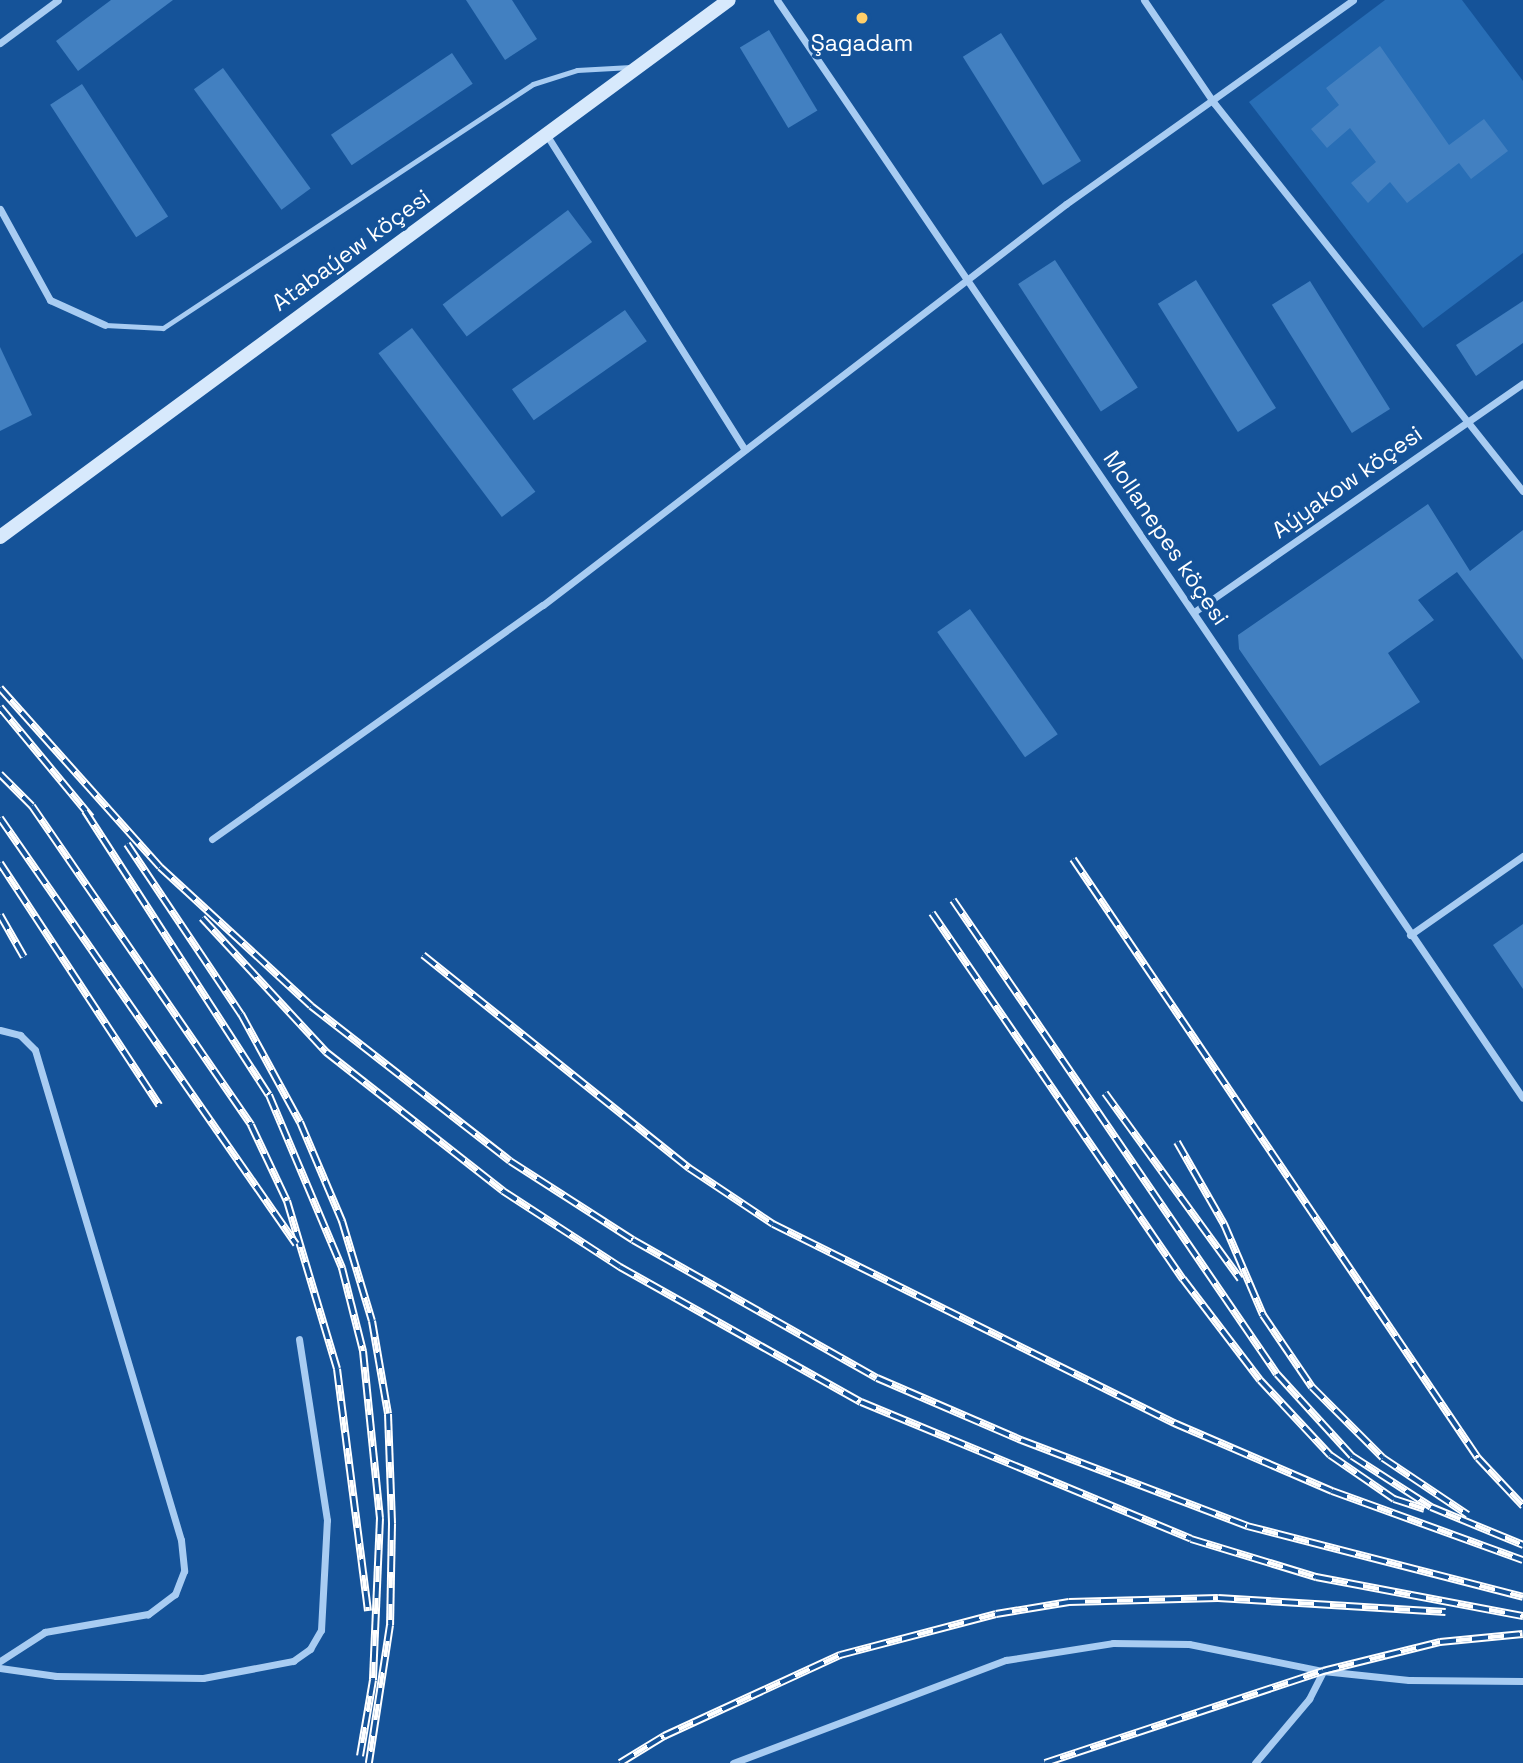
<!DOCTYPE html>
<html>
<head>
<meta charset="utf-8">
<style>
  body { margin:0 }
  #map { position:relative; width:1523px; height:1763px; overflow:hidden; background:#155399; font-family:"Space Grotesk",sans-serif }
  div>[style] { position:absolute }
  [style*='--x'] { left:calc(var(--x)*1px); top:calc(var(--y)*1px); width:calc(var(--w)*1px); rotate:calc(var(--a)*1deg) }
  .green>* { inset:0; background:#286eb6 }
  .building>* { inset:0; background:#4280c1; transform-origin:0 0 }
  .service>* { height:5px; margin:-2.5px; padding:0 2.5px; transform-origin:2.5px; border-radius:2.5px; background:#a8ccf2 }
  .minor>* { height:7px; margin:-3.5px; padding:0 3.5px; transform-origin:3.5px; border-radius:3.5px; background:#a8ccf2 }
  .secondary>* { height:14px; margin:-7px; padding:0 7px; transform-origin:7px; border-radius:7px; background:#d7e9fc }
  .rail>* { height:8px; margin-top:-4px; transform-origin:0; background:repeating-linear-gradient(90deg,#155399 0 16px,#fff 0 32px); box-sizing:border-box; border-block:2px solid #fff }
  .dots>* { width:19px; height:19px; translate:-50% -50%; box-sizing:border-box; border:4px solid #155399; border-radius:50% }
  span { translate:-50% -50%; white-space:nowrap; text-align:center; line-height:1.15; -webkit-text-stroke:7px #155399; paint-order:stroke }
  .poi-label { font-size:23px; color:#fff }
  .street-label { font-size:23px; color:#fff }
</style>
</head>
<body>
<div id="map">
  <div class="green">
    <div style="clip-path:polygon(1385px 0,1462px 0,1523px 81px,1523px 253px,1423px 328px,1249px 102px)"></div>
  </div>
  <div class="building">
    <div style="clip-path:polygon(111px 0,173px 0,78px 71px,56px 41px)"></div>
    <div style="clip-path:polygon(466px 0,512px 0,537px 39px,505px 60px)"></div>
    <div style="left:769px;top:30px;width:94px;height:34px;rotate:59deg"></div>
    <div style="left:1001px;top:33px;width:151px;height:45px;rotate:58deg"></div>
    <div style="clip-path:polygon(1380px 46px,1449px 145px,1484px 119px,1508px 151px,1471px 179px,1459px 163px,1407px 203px,1390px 182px,1368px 203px,1351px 183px,1376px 162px,1350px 128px,1327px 148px,1311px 129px,1339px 105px,1326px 88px)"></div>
    <div style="left:452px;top:53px;width:37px;height:146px;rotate:56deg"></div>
    <div style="left:223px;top:68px;width:149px;height:36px;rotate:54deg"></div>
    <div style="left:82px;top:84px;width:158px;height:38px;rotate:57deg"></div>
    <div style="left:568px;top:210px;width:40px;height:157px;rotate:53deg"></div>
    <div style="left:1055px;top:260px;width:152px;height:44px;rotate:57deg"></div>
    <div style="left:1196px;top:280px;width:151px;height:45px;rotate:58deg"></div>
    <div style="left:1310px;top:281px;width:151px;height:45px;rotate:58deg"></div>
    <div style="clip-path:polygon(1523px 301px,1523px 343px,1476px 376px,1456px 345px)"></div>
    <div style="left:625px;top:310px;width:38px;height:138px;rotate:55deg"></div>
    <div style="left:412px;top:328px;width:205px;height:42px;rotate:53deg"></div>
    <div style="clip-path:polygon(0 347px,32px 415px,0 431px)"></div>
    <div style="clip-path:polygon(1428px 504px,1470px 571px,1523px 530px,1523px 660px,1457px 572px,1418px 600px,1434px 620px,1388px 653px,1420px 702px,1320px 766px,1239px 649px,1238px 635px)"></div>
    <div style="left:970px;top:609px;width:153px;height:40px;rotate:55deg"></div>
    <div style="clip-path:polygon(1523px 924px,1523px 989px,1493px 945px)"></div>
  </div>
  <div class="service">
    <div style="--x:105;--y:325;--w:58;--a:3"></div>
    <div style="--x:163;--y:328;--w:443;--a:-33.4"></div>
    <div style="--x:533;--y:84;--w:46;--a:-17.7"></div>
    <div style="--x:577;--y:70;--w:54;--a:-3.2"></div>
  </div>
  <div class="minor">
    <div style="--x:777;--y:0;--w:1327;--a:55.81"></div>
    <div style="--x:1144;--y:0;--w:125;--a:55.8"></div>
    <div style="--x:1214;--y:103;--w:496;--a:51.5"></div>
    <div style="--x:0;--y:43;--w:72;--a:-36.6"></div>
    <div style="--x:546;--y:134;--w:373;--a:57.8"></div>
    <div style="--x:0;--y:209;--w:104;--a:61.2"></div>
    <div style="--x:50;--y:300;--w:60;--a:24.4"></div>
    <div style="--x:1194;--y:612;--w:401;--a:-34.8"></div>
    <div style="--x:212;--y:839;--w:405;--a:-35.3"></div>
    <div style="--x:543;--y:605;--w:659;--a:-37.48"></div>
    <div style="--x:1066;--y:204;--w:352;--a:-35.4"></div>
    <div style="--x:1410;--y:935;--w:138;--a:-35"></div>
    <div style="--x:0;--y:1030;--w:21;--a:14"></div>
    <div style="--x:20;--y:1035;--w:21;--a:45"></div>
    <div style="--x:35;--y:1050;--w:511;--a:73.41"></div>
    <div style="--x:181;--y:1540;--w:31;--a:84"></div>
    <div style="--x:184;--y:1571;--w:25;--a:111"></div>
    <div style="--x:175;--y:1594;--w:34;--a:143"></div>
    <div style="--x:148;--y:1614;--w:105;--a:170.1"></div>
    <div style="--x:45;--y:1632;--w:54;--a:147.2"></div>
    <div style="--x:0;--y:1668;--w:57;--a:8.1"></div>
    <div style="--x:56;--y:1676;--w:147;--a:0.8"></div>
    <div style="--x:203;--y:1678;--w:92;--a:-10.7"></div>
    <div style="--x:293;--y:1661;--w:21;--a:-35"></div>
    <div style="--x:310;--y:1649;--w:22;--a:-60"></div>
    <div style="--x:321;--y:1630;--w:110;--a:-86.9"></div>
    <div style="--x:327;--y:1520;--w:183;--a:-98.8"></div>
    <div style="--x:733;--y:1763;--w:292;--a:-20.7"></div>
    <div style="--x:1006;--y:1660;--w:108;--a:-9"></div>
    <div style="--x:1113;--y:1643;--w:76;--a:0.8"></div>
    <div style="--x:1189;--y:1644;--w:137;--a:11.4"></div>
    <div style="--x:1323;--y:1671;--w:86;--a:6"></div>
    <div style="--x:1409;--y:1680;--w:114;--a:0.5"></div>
    <div style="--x:1255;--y:1763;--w:84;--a:-49.8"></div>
    <div style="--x:1309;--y:1699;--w:31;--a:-63"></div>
  </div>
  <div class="secondary">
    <div style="--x:0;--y:537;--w:905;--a:-36.38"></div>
  </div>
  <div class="rail">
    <div style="--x:0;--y:688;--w:240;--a:48.2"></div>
    <div style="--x:160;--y:867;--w:205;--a:42.6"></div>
    <div style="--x:311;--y:1006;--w:252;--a:37.9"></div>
    <div style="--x:510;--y:1161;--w:146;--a:32.7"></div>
    <div style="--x:633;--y:1240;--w:280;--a:29.5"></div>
    <div style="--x:877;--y:1378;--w:157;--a:23.3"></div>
    <div style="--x:1021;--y:1440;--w:242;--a:20.8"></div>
    <div style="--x:1247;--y:1526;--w:285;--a:14.4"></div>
    <div style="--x:0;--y:707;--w:143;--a:50.4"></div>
    <div style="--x:0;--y:774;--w:45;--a:45"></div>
    <div style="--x:32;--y:806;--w:387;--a:55.5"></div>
    <div style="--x:251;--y:1125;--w:84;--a:64.7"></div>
    <div style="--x:287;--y:1201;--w:175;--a:73.4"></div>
    <div style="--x:337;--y:1369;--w:244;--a:82.7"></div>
    <div style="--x:85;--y:811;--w:338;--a:57.1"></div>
    <div style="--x:269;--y:1095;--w:188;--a:67.1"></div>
    <div style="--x:342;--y:1268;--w:86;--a:75.8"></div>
    <div style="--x:363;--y:1351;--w:168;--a:84.2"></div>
    <div style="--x:380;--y:1518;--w:162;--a:92.5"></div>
    <div style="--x:373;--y:1680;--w:77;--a:99.7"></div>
    <div style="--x:0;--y:818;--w:519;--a:55.21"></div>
    <div style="--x:127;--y:844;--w:205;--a:56.2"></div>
    <div style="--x:241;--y:1014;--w:123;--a:61.4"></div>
    <div style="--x:300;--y:1122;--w:108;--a:67"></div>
    <div style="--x:342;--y:1221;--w:104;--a:73.3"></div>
    <div style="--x:372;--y:1321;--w:94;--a:80.2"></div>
    <div style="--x:388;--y:1414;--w:110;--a:87.9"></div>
    <div style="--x:392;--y:1524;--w:101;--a:91.1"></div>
    <div style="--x:390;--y:1625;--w:140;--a:98.7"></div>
    <div style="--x:1073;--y:859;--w:723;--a:55.94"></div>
    <div style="--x:1478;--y:1458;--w:66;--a:46.8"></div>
    <div style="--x:0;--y:863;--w:290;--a:56.7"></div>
    <div style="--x:953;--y:900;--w:574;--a:55.65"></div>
    <div style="--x:1277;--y:1374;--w:111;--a:47.6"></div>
    <div style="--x:1352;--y:1456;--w:94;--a:32.8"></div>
    <div style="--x:1431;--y:1507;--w:100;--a:22.4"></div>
    <div style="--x:932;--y:913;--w:444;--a:55.6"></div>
    <div style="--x:1183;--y:1279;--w:127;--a:52.7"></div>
    <div style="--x:1260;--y:1380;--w:103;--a:47"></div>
    <div style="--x:1330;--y:1455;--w:78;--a:34.5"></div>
    <div style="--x:1394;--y:1499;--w:32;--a:18"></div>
    <div style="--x:0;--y:915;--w:48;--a:60.3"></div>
    <div style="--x:202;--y:918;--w:183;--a:47.2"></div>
    <div style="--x:326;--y:1052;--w:225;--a:38.1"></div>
    <div style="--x:503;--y:1191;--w:140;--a:33"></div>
    <div style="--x:620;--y:1267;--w:276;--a:29.3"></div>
    <div style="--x:861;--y:1402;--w:357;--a:22.5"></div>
    <div style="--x:1191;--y:1539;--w:131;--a:16.9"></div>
    <div style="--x:1316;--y:1577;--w:211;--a:10.7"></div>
    <div style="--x:423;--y:955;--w:341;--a:38.7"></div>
    <div style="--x:689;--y:1168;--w:101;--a:33.7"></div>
    <div style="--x:773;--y:1224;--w:448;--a:26.4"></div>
    <div style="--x:1174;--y:1423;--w:172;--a:23.3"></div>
    <div style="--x:1332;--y:1491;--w:203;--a:19.9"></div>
    <div style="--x:1105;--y:1093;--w:230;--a:54"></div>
    <div style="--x:1177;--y:1142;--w:95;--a:60.2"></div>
    <div style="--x:1224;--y:1224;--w:99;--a:66.8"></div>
    <div style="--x:1263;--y:1315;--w:87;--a:55.8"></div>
    <div style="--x:1312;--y:1387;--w:100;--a:45"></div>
    <div style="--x:1383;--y:1458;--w:102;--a:33.8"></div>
    <div style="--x:620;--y:1763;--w:52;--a:-31.5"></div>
    <div style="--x:664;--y:1736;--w:194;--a:-24.7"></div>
    <div style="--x:840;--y:1655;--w:161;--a:-14.7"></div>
    <div style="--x:996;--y:1614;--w:74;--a:-9.3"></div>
    <div style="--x:1069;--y:1602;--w:149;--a:-1.5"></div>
    <div style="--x:1218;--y:1598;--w:228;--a:3.5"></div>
    <div style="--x:1045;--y:1763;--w:293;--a:-18.3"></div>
    <div style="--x:1323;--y:1671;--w:121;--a:-13.9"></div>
    <div style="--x:1440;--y:1642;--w:83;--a:-5.5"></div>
  </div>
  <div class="dots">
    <div style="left:862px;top:18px;background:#ffce69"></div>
  </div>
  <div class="poi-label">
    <span style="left:862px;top:43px">Şagadam</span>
  </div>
  <div class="street-label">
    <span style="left:351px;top:250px;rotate:-36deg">Atabaýew köçesi</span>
    <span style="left:1347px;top:482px;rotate:-35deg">Aýyakow köçesi</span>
    <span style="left:1166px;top:538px;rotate:56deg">Mollanepes köçesi</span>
  </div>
</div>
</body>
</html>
